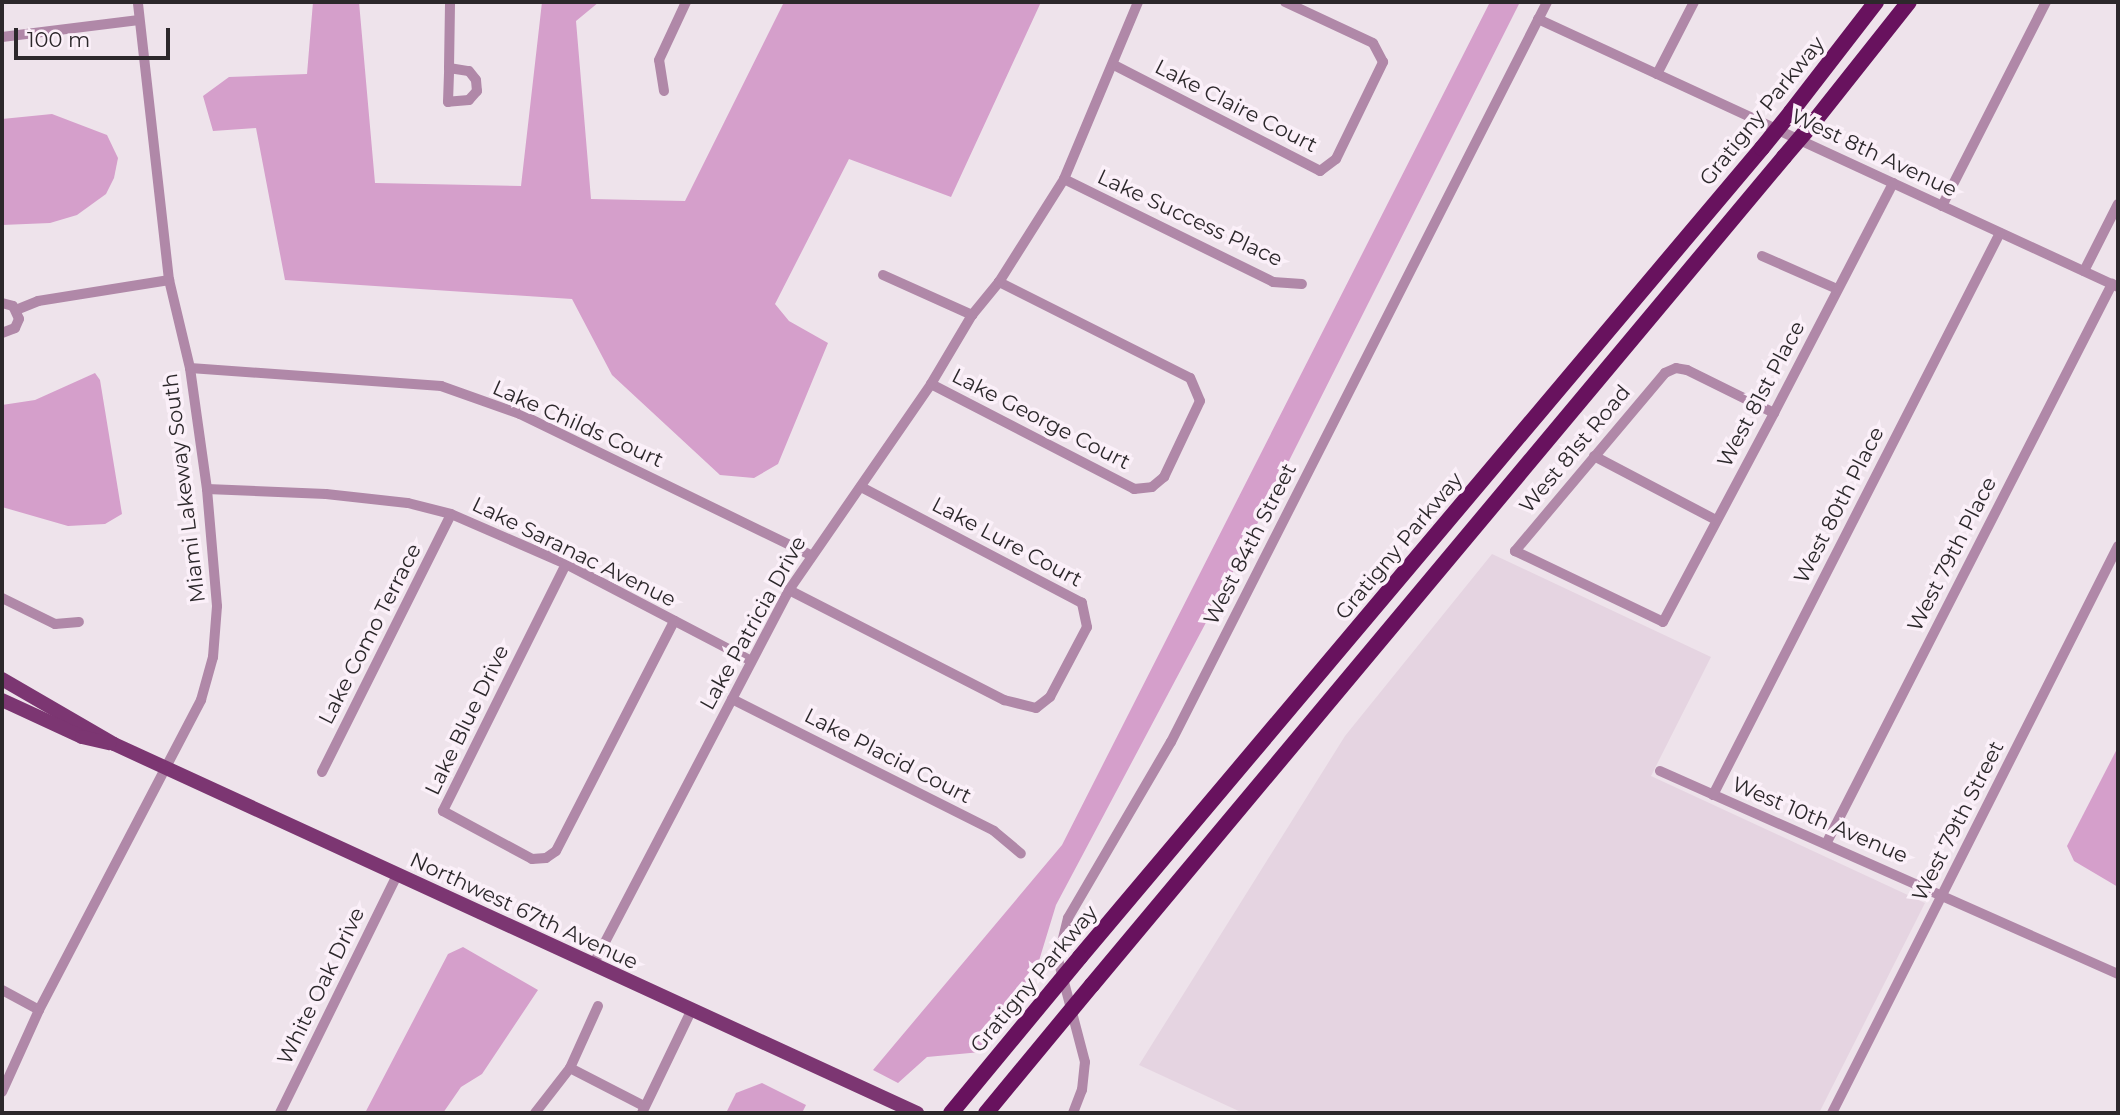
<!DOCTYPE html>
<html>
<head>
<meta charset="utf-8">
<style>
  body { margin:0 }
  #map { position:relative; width:2120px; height:1115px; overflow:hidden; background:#eee3eb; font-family:Montserrat,sans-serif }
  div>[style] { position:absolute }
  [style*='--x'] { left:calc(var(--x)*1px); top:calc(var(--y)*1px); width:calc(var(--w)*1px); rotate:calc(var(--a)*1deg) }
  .built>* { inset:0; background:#e5d4e1 }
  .water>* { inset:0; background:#d59fcb }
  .minor>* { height:10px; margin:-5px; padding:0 5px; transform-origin:5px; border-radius:5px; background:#b088a8 }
  .major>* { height:14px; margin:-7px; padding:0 7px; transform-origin:7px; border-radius:7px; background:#7c3672 }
  .highway>* { height:16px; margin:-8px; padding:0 8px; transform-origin:8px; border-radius:8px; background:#68125e }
  .highway-bridge>* { height:16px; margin:-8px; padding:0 8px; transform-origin:8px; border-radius:8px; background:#68125e }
  span { translate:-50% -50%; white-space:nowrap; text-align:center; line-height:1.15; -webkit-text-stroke:7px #fbf0f9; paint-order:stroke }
  .street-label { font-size:21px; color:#2c282b }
  .frame { position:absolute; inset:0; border:4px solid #2c282b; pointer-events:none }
  .scale { position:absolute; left:14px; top:28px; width:156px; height:32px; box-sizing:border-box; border:4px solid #2c282b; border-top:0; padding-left:9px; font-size:21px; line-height:24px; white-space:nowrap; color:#2c282b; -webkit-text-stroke:5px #fbf0f9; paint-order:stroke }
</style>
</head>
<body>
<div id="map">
  <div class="built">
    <div style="clip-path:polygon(1492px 554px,1711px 657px,1651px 776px,1925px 903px,1819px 1113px,1243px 1113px,1139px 1065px,1345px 736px)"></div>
  </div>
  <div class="water">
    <div style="clip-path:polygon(313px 2px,359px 2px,375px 183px,521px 186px,542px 2px,599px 2px,576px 21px,591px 199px,685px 201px,784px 2px,1041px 2px,951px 197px,849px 159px,775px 304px,789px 321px,828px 343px,778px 464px,754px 478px,720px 475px,612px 375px,572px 299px,285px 280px,256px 128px,213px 131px,203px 96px,229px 77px,307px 74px)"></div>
    <div style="clip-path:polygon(1490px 2px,1520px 2px,1236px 566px,1056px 905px,1038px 964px,981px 1052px,927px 1057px,898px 1083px,873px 1070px,1062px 845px)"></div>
    <div style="clip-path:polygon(52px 114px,107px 135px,118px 158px,114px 178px,106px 194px,77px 215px,50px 223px,2px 225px,2px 119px)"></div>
    <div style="clip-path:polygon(95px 373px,100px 380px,122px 514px,105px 524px,68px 526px,2px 507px,2px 405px,35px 400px)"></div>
    <div style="clip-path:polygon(2118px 747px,2118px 887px,2074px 861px,2067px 846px)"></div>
    <div style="clip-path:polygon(463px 947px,538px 990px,482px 1074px,461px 1087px,443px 1113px,365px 1113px,448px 954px)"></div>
    <div style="clip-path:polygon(762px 1083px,806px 1105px,802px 1113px,726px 1113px,736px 1093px)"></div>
  </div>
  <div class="minor">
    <div style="--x:1538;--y:19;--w:639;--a:24.8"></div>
    <div style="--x:2;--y:37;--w:138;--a:-7.1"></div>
    <div style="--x:1114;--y:65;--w:232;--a:27.2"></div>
    <div style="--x:1320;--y:171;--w:20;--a:-37"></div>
    <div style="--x:1336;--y:159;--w:108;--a:-64.1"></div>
    <div style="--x:1383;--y:62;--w:21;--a:-118"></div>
    <div style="--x:1373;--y:43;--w:97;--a:-155"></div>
    <div style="--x:449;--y:68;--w:20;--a:9"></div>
    <div style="--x:469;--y:71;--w:11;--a:52"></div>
    <div style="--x:476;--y:80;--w:11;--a:85"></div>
    <div style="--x:477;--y:91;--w:12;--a:132"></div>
    <div style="--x:469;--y:100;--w:21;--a:175"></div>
    <div style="--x:448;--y:102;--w:34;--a:-88"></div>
    <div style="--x:449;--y:68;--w:66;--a:-89.1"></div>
    <div style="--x:1657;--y:74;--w:81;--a:-62.8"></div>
    <div style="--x:664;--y:91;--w:31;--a:-99"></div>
    <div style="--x:659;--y:60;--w:64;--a:-65"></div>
    <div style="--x:1064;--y:179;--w:233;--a:26.2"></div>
    <div style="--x:1273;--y:282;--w:29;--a:4"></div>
    <div style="--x:1942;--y:206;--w:229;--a:-63"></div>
    <div style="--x:1762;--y:256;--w:82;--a:23.7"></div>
    <div style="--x:2084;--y:271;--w:75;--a:-63.1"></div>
    <div style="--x:883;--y:275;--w:98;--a:24.2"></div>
    <div style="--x:2;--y:303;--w:11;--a:15"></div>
    <div style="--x:13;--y:306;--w:14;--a:65"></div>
    <div style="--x:19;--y:319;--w:10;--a:114"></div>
    <div style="--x:15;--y:328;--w:14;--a:159"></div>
    <div style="--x:16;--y:310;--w:24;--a:-22"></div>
    <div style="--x:38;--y:301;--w:133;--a:-9.1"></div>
    <div style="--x:190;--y:368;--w:252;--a:4.1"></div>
    <div style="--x:441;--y:386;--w:84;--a:19.5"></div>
    <div style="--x:520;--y:414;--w:323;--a:25.9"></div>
    <div style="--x:931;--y:384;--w:229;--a:27.3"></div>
    <div style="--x:1134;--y:489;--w:18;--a:-6"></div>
    <div style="--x:1152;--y:487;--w:16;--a:-40"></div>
    <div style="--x:1164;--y:477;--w:84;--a:-64.7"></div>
    <div style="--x:1200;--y:401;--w:25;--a:-113"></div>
    <div style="--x:1190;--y:378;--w:214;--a:-153.3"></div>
    <div style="--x:1774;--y:413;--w:97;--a:-153.7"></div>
    <div style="--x:1687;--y:370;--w:11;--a:-170"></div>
    <div style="--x:1676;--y:368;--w:12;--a:156"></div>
    <div style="--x:1665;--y:373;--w:233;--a:130.1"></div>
    <div style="--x:1515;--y:551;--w:164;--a:25.6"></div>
    <div style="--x:1663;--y:622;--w:237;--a:-62"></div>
    <div style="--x:1774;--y:413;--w:259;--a:-62.6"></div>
    <div style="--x:1594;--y:456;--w:138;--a:27.7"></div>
    <div style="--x:207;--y:489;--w:119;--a:2.4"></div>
    <div style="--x:326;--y:494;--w:82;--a:6.3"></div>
    <div style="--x:408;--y:503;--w:44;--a:14.3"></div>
    <div style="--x:451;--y:514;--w:125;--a:23.5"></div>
    <div style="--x:566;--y:564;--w:208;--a:27.6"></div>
    <div style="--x:566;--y:564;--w:276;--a:116.5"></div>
    <div style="--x:443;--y:811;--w:101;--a:28.3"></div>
    <div style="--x:532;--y:859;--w:14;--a:-4"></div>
    <div style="--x:546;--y:858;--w:12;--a:-35"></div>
    <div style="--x:556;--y:851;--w:259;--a:-62.8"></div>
    <div style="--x:789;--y:590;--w:242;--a:27.1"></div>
    <div style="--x:1004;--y:700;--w:33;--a:14"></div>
    <div style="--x:1036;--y:708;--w:18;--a:-38"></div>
    <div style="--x:1050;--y:697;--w:79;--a:-62.1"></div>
    <div style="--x:1087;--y:627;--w:25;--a:-102"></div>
    <div style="--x:1082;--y:603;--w:250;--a:-152.3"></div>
    <div style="--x:2;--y:598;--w:59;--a:26.1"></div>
    <div style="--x:55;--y:624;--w:24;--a:-5"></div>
    <div style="--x:732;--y:699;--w:293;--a:26.7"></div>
    <div style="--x:994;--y:831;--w:35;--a:40"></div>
    <div style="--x:1660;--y:771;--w:501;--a:23.9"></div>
    <div style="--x:322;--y:772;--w:288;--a:-63.4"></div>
    <div style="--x:1713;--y:795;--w:631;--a:-62.95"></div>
    <div style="--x:1827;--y:842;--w:627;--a:-62.94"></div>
    <div style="--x:593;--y:965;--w:423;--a:-62.4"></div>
    <div style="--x:789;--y:590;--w:250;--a:-55.4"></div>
    <div style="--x:931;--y:384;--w:80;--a:-59.3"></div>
    <div style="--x:972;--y:315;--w:43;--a:-50.7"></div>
    <div style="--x:999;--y:282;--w:122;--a:-57.7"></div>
    <div style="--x:1064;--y:179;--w:192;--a:-67.3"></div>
    <div style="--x:2;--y:990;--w:42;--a:28.4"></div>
    <div style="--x:570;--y:1068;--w:83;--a:27.2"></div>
    <div style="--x:2;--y:1092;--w:90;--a:-65.7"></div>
    <div style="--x:39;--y:1010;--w:350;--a:-62.4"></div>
    <div style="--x:201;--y:700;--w:45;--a:-74.4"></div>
    <div style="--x:213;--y:657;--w:51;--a:-85.5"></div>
    <div style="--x:217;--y:606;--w:117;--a:-94.9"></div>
    <div style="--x:207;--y:489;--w:122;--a:-98"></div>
    <div style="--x:190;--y:368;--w:90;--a:-103.4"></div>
    <div style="--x:169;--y:280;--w:280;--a:-96.4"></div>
    <div style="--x:280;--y:1113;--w:265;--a:-63.8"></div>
    <div style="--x:535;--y:1113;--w:57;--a:-52.1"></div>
    <div style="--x:570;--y:1068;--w:68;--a:-65.7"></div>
    <div style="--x:642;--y:1113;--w:113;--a:-64.3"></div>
    <div style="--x:1073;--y:1113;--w:25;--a:-69"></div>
    <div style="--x:1082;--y:1090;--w:28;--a:-84"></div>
    <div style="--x:1085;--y:1062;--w:106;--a:-104.7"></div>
    <div style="--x:1058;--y:959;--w:42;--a:-76.3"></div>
    <div style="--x:1068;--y:918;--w:204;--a:-59.7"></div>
    <div style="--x:1171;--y:742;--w:830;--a:-63.06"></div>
    <div style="--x:1832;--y:1113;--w:635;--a:-63.23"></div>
  </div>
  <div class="major">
    <div style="--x:2;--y:679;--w:129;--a:30.1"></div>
    <div style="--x:114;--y:744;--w:884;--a:24.68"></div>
    <div style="--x:2;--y:700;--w:88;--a:24.8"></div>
    <div style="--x:82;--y:737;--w:28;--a:13"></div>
  </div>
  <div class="highway">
    <div style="--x:1791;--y:112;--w:139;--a:-52.3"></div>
    <div style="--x:1813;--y:123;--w:154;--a:-51.6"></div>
    <div style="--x:1080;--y:957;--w:1058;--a:-49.87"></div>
    <div style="--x:1092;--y:985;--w:1079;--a:-50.11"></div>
  </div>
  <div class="highway-bridge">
    <div style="--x:1762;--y:148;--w:46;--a:-51.1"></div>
    <div style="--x:1784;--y:157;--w:45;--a:-49.5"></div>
    <div style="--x:951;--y:1113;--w:202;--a:-50.4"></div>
    <div style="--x:986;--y:1113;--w:166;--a:-50.4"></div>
  </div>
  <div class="street-label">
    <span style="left:1236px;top:106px;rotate:27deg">Lake Claire Court</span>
    <span style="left:1762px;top:111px;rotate:-51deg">Gratigny Parkway</span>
    <span style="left:1874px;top:153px;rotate:25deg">West 8th Avenue</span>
    <span style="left:1190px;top:218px;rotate:25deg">Lake Success Place</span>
    <span style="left:1761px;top:394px;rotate:-62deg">West 81st Place</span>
    <span style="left:1041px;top:419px;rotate:27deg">Lake George Court</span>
    <span style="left:578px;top:424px;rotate:24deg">Lake Childs Court</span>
    <span style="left:1575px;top:449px;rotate:-50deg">West 81st Road</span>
    <span style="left:184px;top:488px;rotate:-97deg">Miami Lakeway South</span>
    <span style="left:1839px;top:505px;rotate:-63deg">West 80th Place</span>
    <span style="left:1007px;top:542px;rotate:28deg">Lake Lure Court</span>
    <span style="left:1250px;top:544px;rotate:-63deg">West 84th Street</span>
    <span style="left:1399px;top:546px;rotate:-50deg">Gratigny Parkway</span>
    <span style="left:574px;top:552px;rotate:26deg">Lake Saranac Avenue</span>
    <span style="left:1952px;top:554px;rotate:-63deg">West 79th Place</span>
    <span style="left:753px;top:623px;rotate:-61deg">Lake Patricia Drive</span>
    <span style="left:370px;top:634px;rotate:-63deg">Lake Como Terrace</span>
    <span style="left:467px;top:720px;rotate:-64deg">Lake Blue Drive</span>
    <span style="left:888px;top:756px;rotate:27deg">Lake Placid Court</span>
    <span style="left:1820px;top:820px;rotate:23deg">West 10th Avenue</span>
    <span style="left:1958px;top:821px;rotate:-63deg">West 79th Street</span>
    <span style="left:524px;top:911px;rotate:25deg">Northwest 67th Avenue</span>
    <span style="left:1034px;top:979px;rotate:-50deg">Gratigny Parkway</span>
    <span style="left:321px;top:986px;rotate:-64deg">White Oak Drive</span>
  </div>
  <div class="frame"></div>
  <div class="scale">100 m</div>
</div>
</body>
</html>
